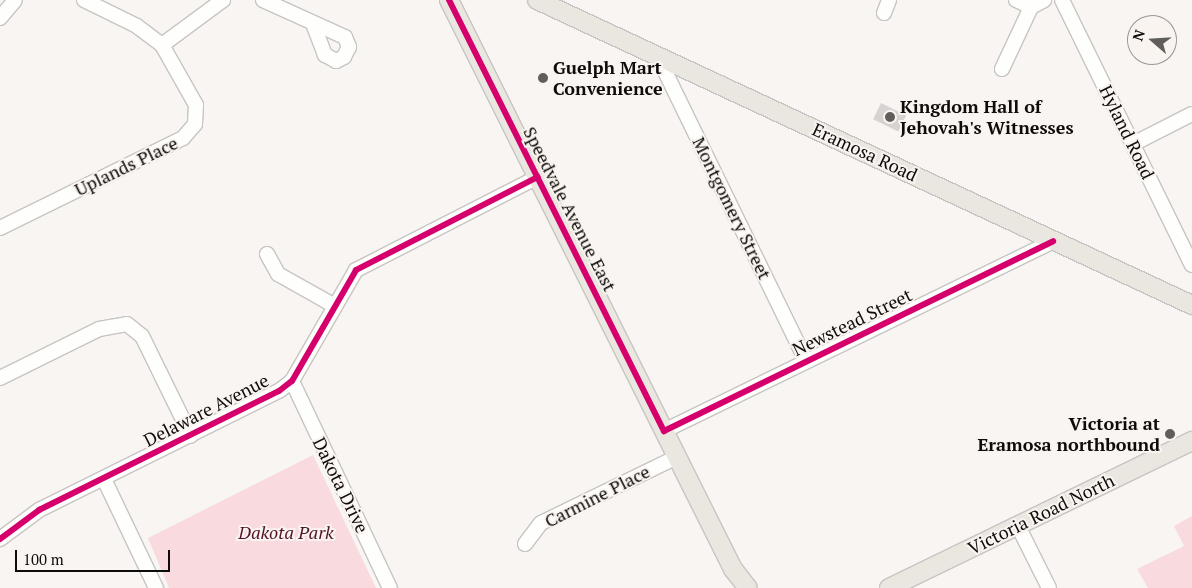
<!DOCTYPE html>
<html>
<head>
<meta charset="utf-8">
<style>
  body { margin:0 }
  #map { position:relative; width:1192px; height:588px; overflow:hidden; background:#f8f5f2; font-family:"PT Serif",serif }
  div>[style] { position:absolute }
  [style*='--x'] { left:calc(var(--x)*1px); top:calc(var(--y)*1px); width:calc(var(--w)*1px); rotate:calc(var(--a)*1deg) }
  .green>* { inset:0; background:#f8dadf }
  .building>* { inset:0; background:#d6d3d2; transform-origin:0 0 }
  .roads { filter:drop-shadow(1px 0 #c7c5c3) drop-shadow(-1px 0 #c7c5c3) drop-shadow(0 1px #c7c5c3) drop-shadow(0 -1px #c7c5c3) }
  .minor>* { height:14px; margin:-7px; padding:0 7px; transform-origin:7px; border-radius:7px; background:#fefefd }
  .major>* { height:18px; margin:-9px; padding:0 9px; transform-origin:9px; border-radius:9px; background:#eae7e1 }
  .cycleway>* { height:6px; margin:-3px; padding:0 3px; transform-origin:3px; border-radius:3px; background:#d6006c }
  .dots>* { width:14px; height:14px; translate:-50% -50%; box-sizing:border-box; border:2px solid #faf4f0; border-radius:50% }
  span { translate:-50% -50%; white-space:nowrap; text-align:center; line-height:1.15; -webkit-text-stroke:4px #faf4f0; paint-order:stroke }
  .poi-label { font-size:18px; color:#0d0c0a; font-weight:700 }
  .left { translate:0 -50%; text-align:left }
  .right { translate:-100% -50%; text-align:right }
  .street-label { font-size:18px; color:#0d0c0a }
  .park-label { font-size:18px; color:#531329; font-style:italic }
  .north { position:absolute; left:1127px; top:15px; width:50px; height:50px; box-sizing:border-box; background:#faf4f0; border:1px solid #9b9794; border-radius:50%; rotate:289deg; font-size:14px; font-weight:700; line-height:20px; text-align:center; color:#0d0c0a }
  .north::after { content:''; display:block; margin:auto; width:18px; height:22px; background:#5f5e5b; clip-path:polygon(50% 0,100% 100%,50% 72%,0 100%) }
  .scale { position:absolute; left:15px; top:550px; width:155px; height:22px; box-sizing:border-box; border:2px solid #0d0c0a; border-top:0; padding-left:6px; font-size:15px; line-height:18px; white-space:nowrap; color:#0d0c0a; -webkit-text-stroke:4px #faf4f0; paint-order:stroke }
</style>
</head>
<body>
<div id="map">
  <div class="green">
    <div style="clip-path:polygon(313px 455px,376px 588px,169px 588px,148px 538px)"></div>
    <div style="clip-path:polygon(1192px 516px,1192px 588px,1148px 588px,1137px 569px,1184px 546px,1174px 526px)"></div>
  </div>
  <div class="building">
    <div style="left:881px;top:103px;width:28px;height:18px;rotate:26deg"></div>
  </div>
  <div class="roads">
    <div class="minor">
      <div style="--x:263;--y:0;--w:90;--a:24.3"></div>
      <div style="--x:345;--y:37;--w:11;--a:68"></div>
      <div style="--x:349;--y:47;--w:11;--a:117"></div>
      <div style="--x:344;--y:57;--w:9;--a:153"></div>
      <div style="--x:336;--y:61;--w:13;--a:-151"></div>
      <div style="--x:325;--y:55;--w:34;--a:-111"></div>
      <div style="--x:1016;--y:0;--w:17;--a:25"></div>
      <div style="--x:1062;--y:0;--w:295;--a:63.9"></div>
      <div style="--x:1031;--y:7;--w:15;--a:-28"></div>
      <div style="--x:884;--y:13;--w:14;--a:-69"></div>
      <div style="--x:0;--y:18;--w:23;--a:-50"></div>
      <div style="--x:162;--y:45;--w:76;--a:-36.4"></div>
      <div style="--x:657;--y:55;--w:340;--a:64"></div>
      <div style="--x:1002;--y:69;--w:68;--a:-64.9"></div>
      <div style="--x:1133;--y:144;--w:66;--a:-27"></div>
      <div style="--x:0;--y:228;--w:204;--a:-26.2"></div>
      <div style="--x:183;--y:138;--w:18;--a:-49"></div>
      <div style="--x:195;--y:124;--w:19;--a:-87"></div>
      <div style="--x:196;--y:105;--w:69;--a:-119.5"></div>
      <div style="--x:162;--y:45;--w:31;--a:-143"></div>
      <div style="--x:137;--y:26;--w:59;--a:-153.9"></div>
      <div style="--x:267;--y:254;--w:23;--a:61"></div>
      <div style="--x:278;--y:274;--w:63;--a:29.4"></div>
      <div style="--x:0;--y:378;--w:110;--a:-26.3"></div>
      <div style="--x:99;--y:329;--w:28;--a:-10"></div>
      <div style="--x:127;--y:324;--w:19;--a:39"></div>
      <div style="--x:142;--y:336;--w:111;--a:63.9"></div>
      <div style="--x:292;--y:381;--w:229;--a:64.7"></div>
      <div style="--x:664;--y:431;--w:433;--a:-26"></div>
      <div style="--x:104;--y:479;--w:121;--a:64.5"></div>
      <div style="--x:1018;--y:526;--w:69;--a:63.4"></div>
      <div style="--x:0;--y:539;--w:49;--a:-36.6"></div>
      <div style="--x:39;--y:510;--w:268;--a:-26.4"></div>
      <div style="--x:279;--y:391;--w:16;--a:-38"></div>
      <div style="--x:292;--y:381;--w:128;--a:-60"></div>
      <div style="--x:356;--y:270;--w:204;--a:-27.1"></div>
      <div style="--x:525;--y:544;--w:26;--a:-53"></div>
      <div style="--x:541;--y:523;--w:151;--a:-25.9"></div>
    </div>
    <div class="major">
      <div style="--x:449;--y:0;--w:636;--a:63.48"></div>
      <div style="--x:733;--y:569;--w:24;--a:52"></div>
      <div style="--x:537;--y:0;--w:723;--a:24.97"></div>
      <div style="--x:889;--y:588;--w:337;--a:-25.9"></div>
    </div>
  </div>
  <div class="cycleway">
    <div style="--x:449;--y:0;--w:482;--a:63.5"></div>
    <div style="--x:664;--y:431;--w:433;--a:-26"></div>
    <div style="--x:0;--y:539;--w:49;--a:-36.6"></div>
    <div style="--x:39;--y:510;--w:268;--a:-26.4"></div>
    <div style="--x:279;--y:391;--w:16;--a:-38"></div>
    <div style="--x:292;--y:381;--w:128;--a:-60"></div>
    <div style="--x:356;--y:270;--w:204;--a:-27.1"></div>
  </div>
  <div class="dots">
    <div style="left:543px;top:78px;background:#5f5e5b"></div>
    <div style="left:890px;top:117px;background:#5f5e5b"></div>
    <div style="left:1170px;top:434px;background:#5f5e5b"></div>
  </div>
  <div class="poi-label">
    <span class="left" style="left:553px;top:78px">Guelph Mart<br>Convenience</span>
    <span class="left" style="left:900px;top:117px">Kingdom Hall of<br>Jehovah's Witnesses</span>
    <span class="right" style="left:1160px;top:434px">Victoria at<br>Eramosa northbound</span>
  </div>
  <div class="street-label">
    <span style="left:1127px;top:132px;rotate:64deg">Hyland Road</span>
    <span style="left:865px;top:152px;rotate:25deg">Eramosa Road</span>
    <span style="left:126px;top:166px;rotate:-26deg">Uplands Place</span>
    <span style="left:732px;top:208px;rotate:64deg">Montgomery Street</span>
    <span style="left:570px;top:209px;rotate:63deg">Speedvale Avenue East</span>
    <span style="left:852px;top:322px;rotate:-26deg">Newstead Street</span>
    <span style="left:206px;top:410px;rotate:-27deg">Delaware Avenue</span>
    <span style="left:341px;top:485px;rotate:64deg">Dakota Drive</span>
    <span style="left:597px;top:496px;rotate:-27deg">Carmine Place</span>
    <span style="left:1041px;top:514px;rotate:-26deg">Victoria Road North</span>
  </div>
  <div class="park-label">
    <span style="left:286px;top:532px">Dakota Park</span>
  </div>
  <div class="north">N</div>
  <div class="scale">100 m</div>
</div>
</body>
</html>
